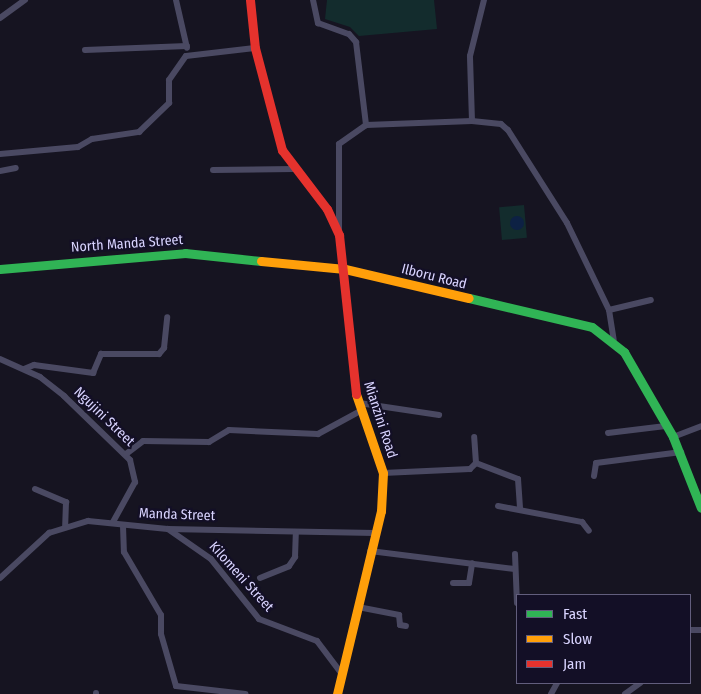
<!DOCTYPE html>
<html>
<head>
<meta charset="utf-8">
<style>
  body { margin:0 }
  #map { position:relative; width:701px; height:694px; overflow:hidden; background:#161421; font-family:"Fira Sans Condensed",sans-serif }
  div>[style] { position:absolute }
  [style*='--x'] { left:calc(var(--x)*1px); top:calc(var(--y)*1px); width:calc(var(--w)*1px); rotate:calc(var(--a)*1deg) }
  .green>* { inset:0; background:#132c2d; transform-origin:0 0 }
  .water>* { inset:0; background:#0d2144 }
  .round { border-radius:50% }
  .street>* { height:6px; margin:-3px; padding:0 3px; transform-origin:3px; border-radius:3px; background:#4a4962 }
  .fast>* { height:9px; margin:-4.5px; padding:0 4.5px; transform-origin:4.5px; border-radius:4.5px; background:#30b455 }
  .slow>* { height:9px; margin:-4.5px; padding:0 4.5px; transform-origin:4.5px; border-radius:4.5px; background:#ff9f0a }
  .jam>* { height:9px; margin:-4.5px; padding:0 4.5px; transform-origin:4.5px; border-radius:4.5px; background:#e5322d }
  span { translate:-50% -50%; white-space:nowrap; text-align:center; line-height:1.15; -webkit-text-stroke:4.5px #130f26; paint-order:stroke }
  .street-label { font-size:14px; color:#d9d4ff }
  .legend { position:absolute; left:516px; top:594px; width:175px; height:90px; box-sizing:border-box; background:#130f26; border:1px solid #625e7d; margin:0; padding:6px 9px; list-style:none; font-size:15px; color:#d9d4ff }
  .legend li { display:flex; align-items:center; gap:10px; height:25px }
  .legend b { width:25px; border:1px solid #625e7d }
</style>
</head>
<body>
<div id="map">
  <div class="green">
    <div style="clip-path:polygon(327px 0,434px 0,437px 29px,359px 36px,350px 27px,325px 19px)"></div>
    <div style="left:524px;top:205px;width:33px;height:25px;rotate:85deg"></div>
  </div>
  <div class="water">
    <div class="round" style="left:510px;top:216px;width:14px;height:14px"></div>
  </div>
  <div class="street">
    <div style="--x:176;--y:0;--w:49;--a:77.1"></div>
    <div style="--x:313;--y:0;--w:24;--a:78"></div>
    <div style="--x:318;--y:23;--w:33;--a:20"></div>
    <div style="--x:349;--y:34;--w:11;--a:49"></div>
    <div style="--x:356;--y:42;--w:84;--a:83.1"></div>
    <div style="--x:366;--y:125;--w:106;--a:-2.2"></div>
    <div style="--x:472;--y:121;--w:29;--a:6"></div>
    <div style="--x:501;--y:124;--w:9;--a:41"></div>
    <div style="--x:508;--y:130;--w:110;--a:57.6"></div>
    <div style="--x:567;--y:223;--w:97;--a:64.2"></div>
    <div style="--x:609;--y:310;--w:30;--a:81"></div>
    <div style="--x:0;--y:18;--w:31;--a:-36"></div>
    <div style="--x:85;--y:50;--w:102;--a:-2.2"></div>
    <div style="--x:472;--y:121;--w:65;--a:-91.8"></div>
    <div style="--x:470;--y:56;--w:58;--a:-76"></div>
    <div style="--x:0;--y:154;--w:78;--a:-5.1"></div>
    <div style="--x:78;--y:147;--w:16;--a:-30"></div>
    <div style="--x:92;--y:139;--w:48;--a:-8.5"></div>
    <div style="--x:139;--y:132;--w:42;--a:-44"></div>
    <div style="--x:169;--y:103;--w:23;--a:-90"></div>
    <div style="--x:169;--y:80;--w:29;--a:-55"></div>
    <div style="--x:186;--y:56;--w:69;--a:-6.6"></div>
    <div style="--x:213;--y:170;--w:81;--a:-0.7"></div>
    <div style="--x:0;--y:171;--w:16;--a:-11"></div>
    <div style="--x:339;--y:234;--w:90;--a:-90"></div>
    <div style="--x:339;--y:144;--w:33;--a:-35"></div>
    <div style="--x:609;--y:310;--w:43;--a:-13.4"></div>
    <div style="--x:0;--y:359;--w:44;--a:24.2"></div>
    <div style="--x:40;--y:377;--w:31;--a:38"></div>
    <div style="--x:64;--y:396;--w:92;--a:44.1"></div>
    <div style="--x:130;--y:460;--w:23;--a:77"></div>
    <div style="--x:135;--y:482;--w:46;--a:118.8"></div>
    <div style="--x:24;--y:369;--w:11;--a:-22"></div>
    <div style="--x:34;--y:365;--w:60;--a:7.7"></div>
    <div style="--x:93;--y:373;--w:21;--a:-67"></div>
    <div style="--x:101;--y:354;--w:58;--a:0"></div>
    <div style="--x:159;--y:354;--w:8;--a:-50"></div>
    <div style="--x:164;--y:348;--w:31;--a:-84"></div>
    <div style="--x:359;--y:403;--w:81;--a:8.5"></div>
    <div style="--x:608;--y:433;--w:58;--a:-6.9"></div>
    <div style="--x:673;--y:437;--w:30;--a:-21"></div>
    <div style="--x:126;--y:454;--w:21;--a:-37"></div>
    <div style="--x:143;--y:441;--w:66;--a:0.9"></div>
    <div style="--x:209;--y:442;--w:23;--a:-31"></div>
    <div style="--x:229;--y:430;--w:89;--a:2.6"></div>
    <div style="--x:318;--y:434;--w:50;--a:-28.6"></div>
    <div style="--x:476;--y:463;--w:45;--a:20.9"></div>
    <div style="--x:518;--y:479;--w:30;--a:86"></div>
    <div style="--x:383;--y:473;--w:87;--a:-2.6"></div>
    <div style="--x:470;--y:469;--w:8;--a:-45"></div>
    <div style="--x:476;--y:463;--w:26;--a:-94"></div>
    <div style="--x:594;--y:476;--w:13;--a:-81"></div>
    <div style="--x:596;--y:463;--w:86;--a:-7.4"></div>
    <div style="--x:35;--y:489;--w:34;--a:23"></div>
    <div style="--x:66;--y:502;--w:24;--a:92"></div>
    <div style="--x:498;--y:506;--w:86;--a:10.8"></div>
    <div style="--x:582;--y:522;--w:11;--a:52"></div>
    <div style="--x:123;--y:526;--w:26;--a:88"></div>
    <div style="--x:124;--y:552;--w:73;--a:59.6"></div>
    <div style="--x:161;--y:615;--w:19;--a:90"></div>
    <div style="--x:161;--y:634;--w:54;--a:73.9"></div>
    <div style="--x:176;--y:686;--w:70;--a:6.5"></div>
    <div style="--x:168;--y:529;--w:52;--a:34.9"></div>
    <div style="--x:211;--y:559;--w:77;--a:51.3"></div>
    <div style="--x:259;--y:619;--w:62;--a:20.8"></div>
    <div style="--x:317;--y:641;--w:39;--a:53"></div>
    <div style="--x:370;--y:551;--w:146;--a:7.1"></div>
    <div style="--x:515;--y:554;--w:49;--a:87.7"></div>
    <div style="--x:0;--y:578;--w:67;--a:-42.6"></div>
    <div style="--x:49;--y:533;--w:41;--a:-17.1"></div>
    <div style="--x:88;--y:521;--w:80;--a:5.7"></div>
    <div style="--x:168;--y:529;--w:207;--a:1.1"></div>
    <div style="--x:260;--y:578;--w:31;--a:-22"></div>
    <div style="--x:289;--y:566;--w:11;--a:-56"></div>
    <div style="--x:295;--y:557;--w:25;--a:-88"></div>
    <div style="--x:453;--y:583;--w:16;--a:0"></div>
    <div style="--x:469;--y:583;--w:20;--a:-81"></div>
    <div style="--x:358;--y:607;--w:42;--a:11"></div>
    <div style="--x:399;--y:615;--w:10;--a:84"></div>
    <div style="--x:400;--y:625;--w:6;--a:9"></div>
    <div style="--x:690;--y:630;--w:11;--a:0"></div>
    <div style="--x:96;--y:694;--w:1;--a:-90"></div>
    <div style="--x:551;--y:694;--w:13;--a:-61"></div>
    <div style="--x:625;--y:694;--w:19;--a:-36"></div>
  </div>
  <div class="fast">
    <div style="--x:0;--y:269;--w:186;--a:-4.9"></div>
    <div style="--x:185;--y:253;--w:76;--a:6"></div>
    <div style="--x:469;--y:298;--w:126;--a:13.3"></div>
    <div style="--x:592;--y:327;--w:41;--a:38"></div>
    <div style="--x:624;--y:352;--w:98;--a:60"></div>
    <div style="--x:673;--y:437;--w:76;--a:68.5"></div>
  </div>
  <div class="slow">
    <div style="--x:261;--y:261;--w:84;--a:5.4"></div>
    <div style="--x:345;--y:269;--w:127;--a:13.2"></div>
    <div style="--x:337;--y:694;--w:188;--a:-76.5"></div>
    <div style="--x:381;--y:511;--w:38;--a:-87"></div>
    <div style="--x:383;--y:473;--w:83;--a:-108.9"></div>
  </div>
  <div class="jam">
    <div style="--x:250;--y:0;--w:48;--a:84.1"></div>
    <div style="--x:255;--y:48;--w:106;--a:75.2"></div>
    <div style="--x:282;--y:150;--w:74;--a:52.7"></div>
    <div style="--x:327;--y:209;--w:29;--a:65"></div>
    <div style="--x:339;--y:235;--w:160;--a:83.9"></div>
  </div>
  <div class="street-label">
    <span style="left:127px;top:244px;rotate:-4deg">North Manda Street</span>
    <span style="left:434px;top:277px;rotate:14deg">Ilboru Road</span>
    <span style="left:104px;top:417px;rotate:44deg">Ngujini Street</span>
    <span style="left:380px;top:420px;rotate:72deg">Mianzini Road</span>
    <span style="left:177px;top:515px;rotate:2deg">Manda Street</span>
    <span style="left:241px;top:577px;rotate:48deg">Kilomeni Street</span>
  </div>
  <ul class="legend">
  <li><b style="height:6px;background:#30b455"></b>Fast</li>
  <li><b style="height:6px;background:#ff9f0a"></b>Slow</li>
  <li><b style="height:6px;background:#e5322d"></b>Jam</li>
  </ul>
</div>
</body>
</html>
